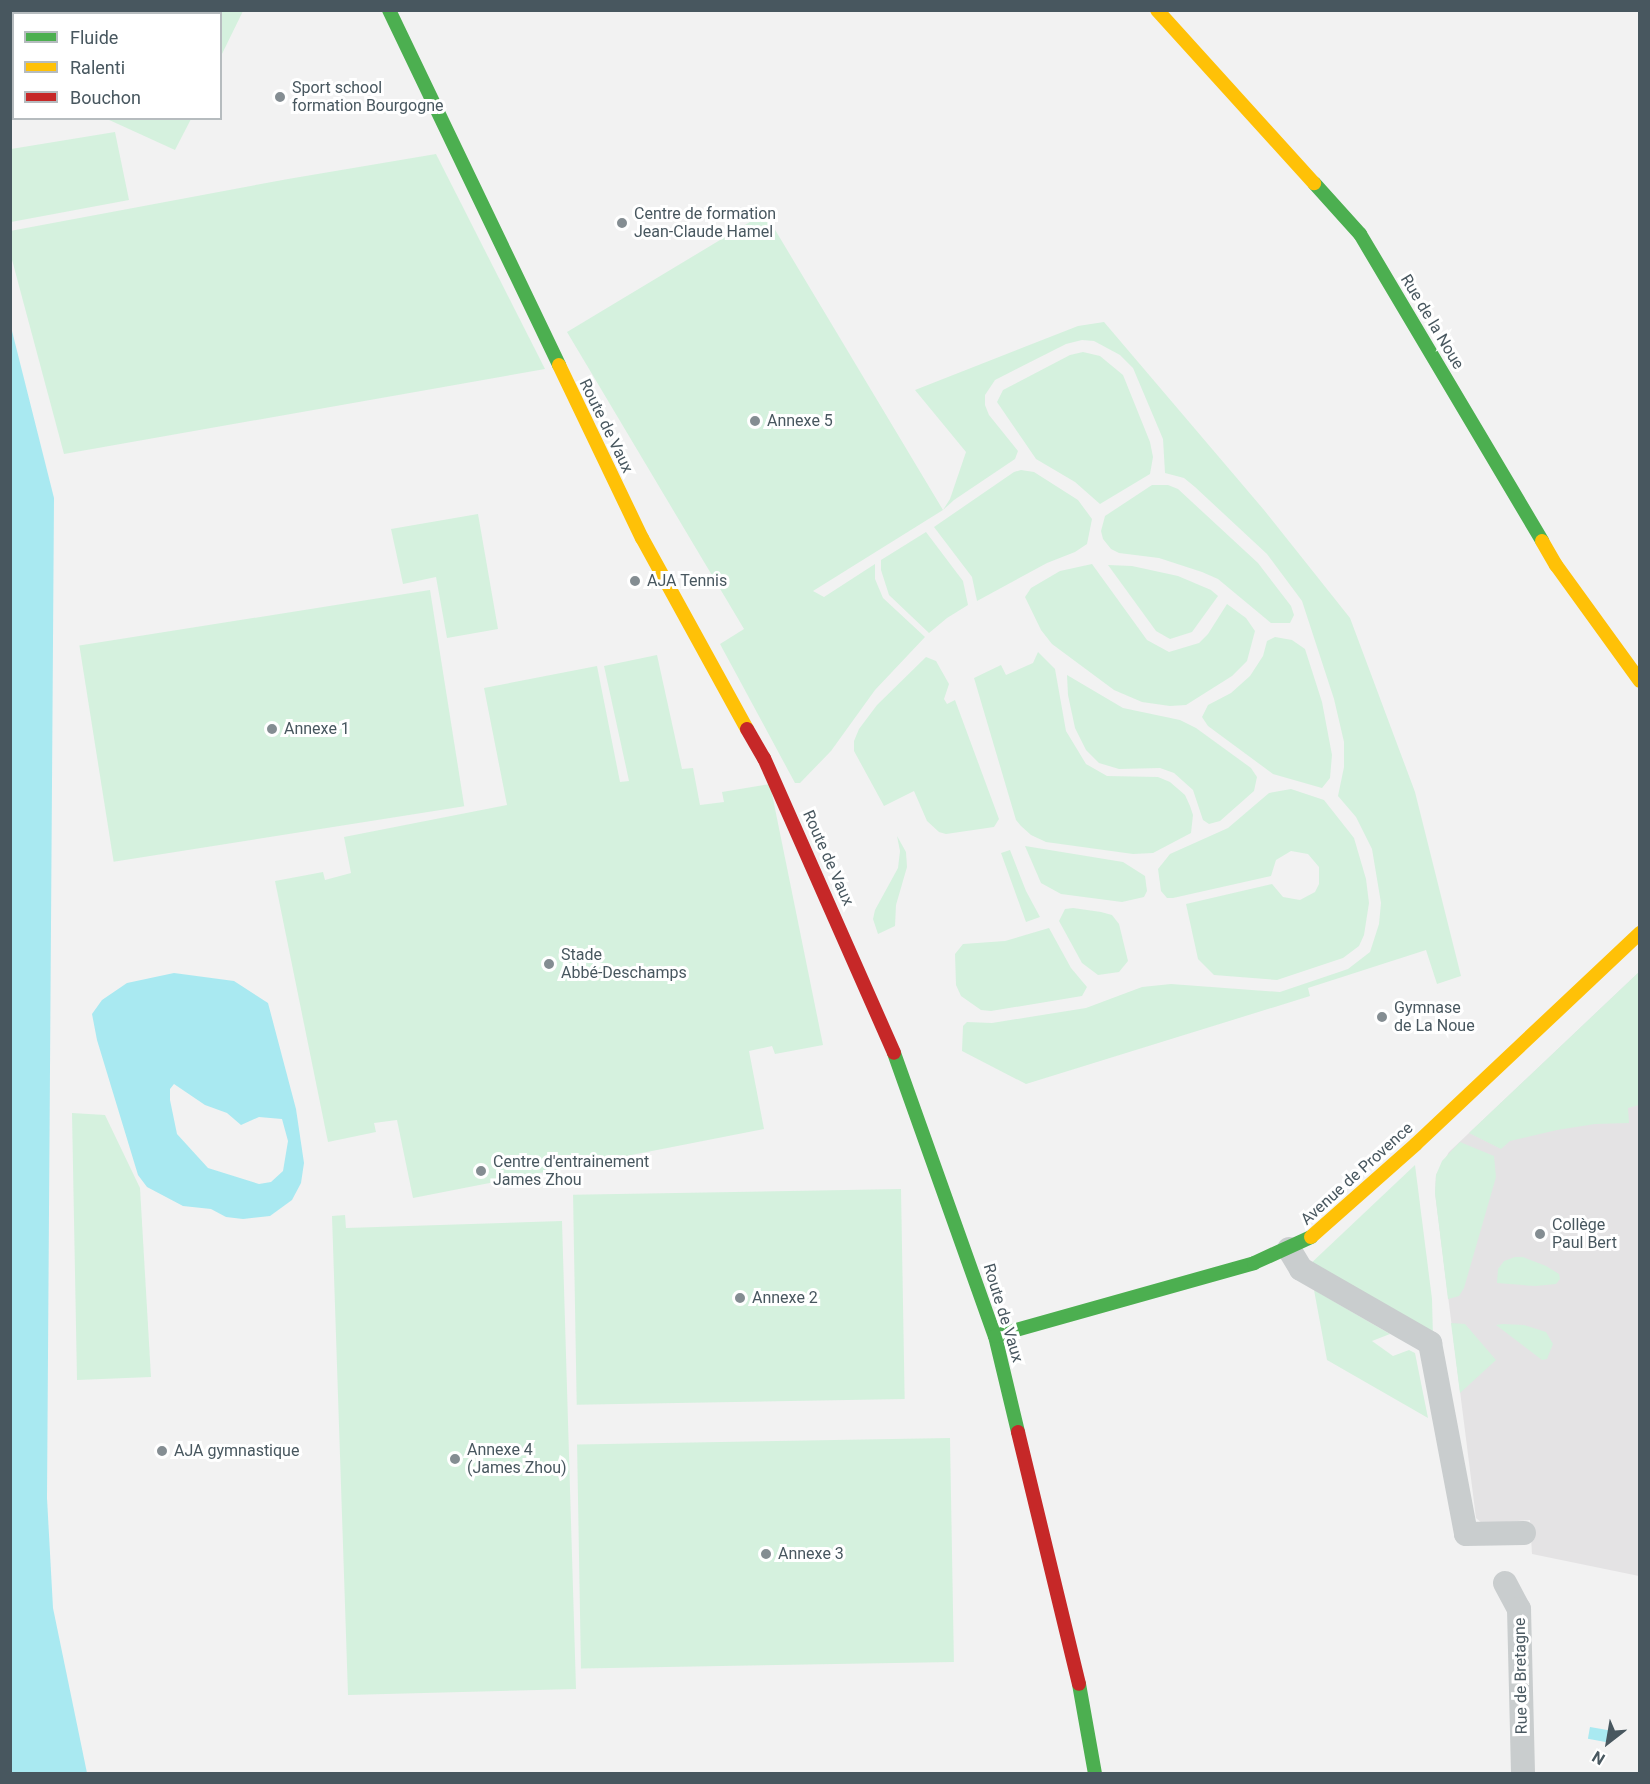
<!DOCTYPE html>
<html>
<head>
<meta charset="utf-8">
<style>
  body { margin:0 }
  #map { position:relative; width:1650px; height:1784px; overflow:hidden; background:#f2f2f2; font-family:Roboto,sans-serif }
  div>[style] { position:absolute }
  [style*='--x'] { left:calc(var(--x)*1px); top:calc(var(--y)*1px); width:calc(var(--w)*1px); rotate:calc(var(--a)*1deg) }
  .education>* { inset:0; background:#e4e3e4 }
  .green>* { inset:0; background:#d5f1de; transform-origin:0 0 }
  .water>* { inset:0; background:#a9e9f1; transform-origin:0 0 }
  .street>* { height:24px; margin:-12px; padding:0 12px; transform-origin:12px; border-radius:12px; background:#c9cdce }
  .fast>* { height:14px; margin:-7px; padding:0 7px; transform-origin:7px; border-radius:7px; background:#4caf50 }
  .slow>* { height:14px; margin:-7px; padding:0 7px; transform-origin:7px; border-radius:7px; background:#ffc107 }
  .jam>* { height:14px; margin:-7px; padding:0 7px; transform-origin:7px; border-radius:7px; background:#c62828 }
  .dots>* { width:16px; height:16px; translate:-50% -50%; box-sizing:border-box; border:3px solid #fff; border-radius:50% }
  span { translate:-50% -50%; white-space:nowrap; text-align:center; line-height:1.15; -webkit-text-stroke:6px #fff; paint-order:stroke }
  .poi-label { font-size:16px; color:#48575f }
  .left { translate:0 -50%; text-align:left }
  .street-label { font-size:16px; color:#48575f }
  .frame { position:absolute; inset:0; border:12px solid #48575f; pointer-events:none }
  .legend { position:absolute; left:12px; top:12px; width:210px; height:108px; box-sizing:border-box; background:#fff; border:2px solid #b6bcbf; margin:0; padding:8px 10px; list-style:none; font-size:18px; color:#48575f }
  .legend li { display:flex; align-items:center; gap:12px; height:30px }
  .legend b { width:30px; border:2px solid #b6bcbf }
  .north { position:absolute; left:1578px; top:1712px; width:60px; height:60px; -webkit-text-stroke:4px #fff; paint-order:stroke; rotate:211deg; font-size:16px; font-weight:700; line-height:24px; text-align:center; color:#48575f }
  .north::after { content:''; display:block; margin:auto; width:21px; height:27px; background:#48575f; clip-path:polygon(50% 0,100% 100%,50% 72%,0 100%) }
</style>
</head>
<body>
<div id="map">
  <div class="education">
    <div style="clip-path:polygon(1639px 972px,1639px 1576px,1532px 1554px,1530px 1520px,1483px 1524px,1476px 1518px,1435px 1193px,1436px 1175px,1449px 1152px)"></div>
  </div>
  <div class="green">
    <div style="clip-path:polygon(11px 10px,243px 10px,243px 11px,221px 56px,220px 14px,14px 14px,13px 73px,11px 72px)"></div>
    <div style="clip-path:polygon(107px 119px,191px 119px,175px 150px)"></div>
    <div style="clip-path:polygon(115px 132px,129px 200px,11px 222px,11px 149px)"></div>
    <div style="clip-path:polygon(436px 154px,545px 369px,64px 454px,11px 256px,10px 231px,288px 179px)"></div>
    <div style="clip-path:polygon(765px 213px,943px 510px,950px 499px,966px 452px,915px 390px,1078px 326px,1104px 322px,1264px 510px,1350px 618px,1415px 792px,1461px 976px,1437px 984px,1426px 950px,1308px 988px,1310px 996px,1026px 1084px,962px 1051px,963px 1026px,967px 1022px,992px 1023px,1086px 1008px,1142px 987px,1171px 984px,1280px 992px,1348px 969px,1370px 952px,1379px 924px,1381px 903px,1372px 849px,1356px 817px,1338px 796px,1344px 767px,1344px 742px,1334px 699px,1302px 601px,1267px 554px,1195px 487px,1184px 478px,1165px 473px,1163px 439px,1133px 368px,1120px 355px,1094px 341px,1082px 340px,1066px 344px,995px 380px,985px 395px,985px 405px,989px 415px,1018px 451px,1015px 459px,954px 500px,943px 510px,813px 591px,824px 597px,875px 564px,875px 579px,883px 598px,925px 637px,875px 690px,831px 751px,800px 783px,795px 783px,720px 644px,744px 629px,567px 332px)"></div>
    <div style="clip-path:polygon(1083px 352px,1100px 356px,1123px 375px,1150px 442px,1153px 457px,1150px 474px,1100px 504px,1075px 482px,1036px 459px,997px 402px,1003px 390px,1070px 355px)"></div>
    <div style="clip-path:polygon(1021px 470px,1034px 472px,1078px 500px,1092px 519px,1087px 544px,1075px 552px,1047px 563px,977px 601px,972px 577px,934px 527px,1014px 472px)"></div>
    <div style="clip-path:polygon(1152px 485px,1168px 485px,1178px 489px,1258px 563px,1291px 606px,1294px 615px,1290px 623px,1271px 623px,1218px 579px,1202px 572px,1159px 558px,1119px 553px,1111px 549px,1103px 539px,1101px 531px,1105px 516px)"></div>
    <div style="clip-path:polygon(478px 514px,498px 629px,447px 638px,436px 577px,403px 584px,391px 529px)"></div>
    <div style="clip-path:polygon(926px 532px,963px 581px,968px 605px,947px 618px,929px 633px,889px 595px,881px 570px,881px 560px)"></div>
    <div style="clip-path:polygon(1092px 564px,1147px 640px,1169px 652px,1199px 643px,1208px 634px,1227px 604px,1246px 618px,1255px 631px,1247px 661px,1232px 676px,1186px 705px,1170px 706px,1142px 702px,1114px 690px,1052px 644px,1041px 630px,1025px 597px,1031px 588px,1060px 571px)"></div>
    <div style="clip-path:polygon(1108px 565px,1132px 566px,1178px 576px,1211px 590px,1218px 596px,1192px 632px,1170px 639px,1156px 631px)"></div>
    <div style="left:430px;top:590px;width:219px;height:355px;rotate:81deg"></div>
    <div style="clip-path:polygon(1275px 637px,1292px 640px,1305px 649px,1322px 702px,1332px 755px,1330px 778px,1322px 788px,1273px 774px,1208px 726px,1202px 717px,1208px 705px,1231px 693px,1250px 676px,1263px 656px,1267px 641px)"></div>
    <div style="clip-path:polygon(1038px 652px,1055px 669px,1066px 731px,1086px 764px,1107px 776px,1158px 777px,1170px 782px,1185px 795px,1190px 806px,1193px 815px,1191px 833px,1153px 853px,1133px 854px,1046px 842px,1031px 835px,1021px 826px,1016px 820px,974px 678px,1001px 665px,1006px 675px,1033px 663px)"></div>
    <div style="clip-path:polygon(657px 655px,682px 769px,693px 768px,700px 805px,724px 802px,722px 792px,770px 784px,823px 1045px,775px 1054px,772px 1046px,749px 1051px,764px 1129px,413px 1198px,397px 1120px,374px 1123px,376px 1132px,328px 1142px,275px 881px,323px 872px,325px 880px,351px 873px,344px 837px,507px 805px,484px 688px,597px 666px,620px 782px,629px 781px,604px 666px)"></div>
    <div style="clip-path:polygon(926px 657px,936px 661px,949px 684px,944px 699px,947px 704px,955px 700px,999px 819px,994px 827px,946px 834px,939px 832px,927px 821px,914px 791px,884px 806px,854px 751px,854px 741px,859px 729px,877px 705px)"></div>
    <div style="clip-path:polygon(1067px 675px,1123px 708px,1180px 720px,1196px 728px,1251px 768px,1257px 777px,1254px 791px,1220px 821px,1209px 824px,1203px 820px,1193px 790px,1174px 773px,1160px 768px,1119px 769px,1099px 763px,1086px 750px,1075px 728px,1068px 695px)"></div>
    <div style="clip-path:polygon(1291px 789px,1324px 800px,1354px 838px,1366px 879px,1369px 903px,1364px 935px,1359px 946px,1343px 958px,1277px 980px,1214px 975px,1198px 959px,1186px 904px,1272px 884px,1283px 897px,1300px 900px,1315px 892px,1319px 884px,1319px 867px,1308px 854px,1291px 851px,1276px 860px,1271px 876px,1173px 898px,1167px 898px,1161px 891px,1158px 869px,1170px 854px,1228px 828px,1269px 793px)"></div>
    <div style="clip-path:polygon(897px 836px,906px 852px,907px 867px,896px 905px,895px 926px,878px 934px,873px 919px,875px 910px,898px 868px,900px 851px)"></div>
    <div style="clip-path:polygon(1025px 846px,1123px 862px,1145px 876px,1147px 891px,1144px 897px,1122px 902px,1061px 894px,1041px 883px)"></div>
    <div style="clip-path:polygon(1010px 850px,1026px 891px,1040px 917px,1026px 922px,1001px 853px)"></div>
    <div style="clip-path:polygon(1073px 908px,1101px 912px,1112px 915px,1119px 924px,1128px 961px,1119px 972px,1098px 975px,1082px 963px,1059px 921px,1065px 909px)"></div>
    <div style="clip-path:polygon(1049px 928px,1071px 968px,1087px 987px,1082px 996px,991px 1011px,981px 1010px,961px 996px,956px 985px,955px 954px,963px 944px,1005px 941px)"></div>
    <div style="clip-path:polygon(1639px 972px,1639px 1105px,1628px 1108px,1629px 1123px,1595px 1124px,1557px 1130px,1510px 1141px,1501px 1149px,1469px 1133px)"></div>
    <div style="clip-path:polygon(72px 1113px,105px 1115px,140px 1188px,151px 1377px,77px 1380px)"></div>
    <div style="clip-path:polygon(1460px 1142px,1494px 1156px,1496px 1177px,1464px 1288px,1459px 1296px,1448px 1299px,1435px 1193px,1436px 1175px,1442px 1161px)"></div>
    <div style="clip-path:polygon(1415px 1165px,1432px 1299px,1433px 1338px,1307px 1267px)"></div>
    <div style="left:901px;top:1189px;width:210px;height:328px;rotate:89deg"></div>
    <div style="clip-path:polygon(345px 1215px,346px 1228px,562px 1221px,576px 1689px,348px 1695px,332px 1216px)"></div>
    <div style="clip-path:polygon(1515px 1257px,1523px 1257px,1546px 1266px,1559px 1274px,1560px 1279px,1556px 1284px,1535px 1286px,1497px 1283px,1498px 1269px,1504px 1261px)"></div>
    <div style="clip-path:polygon(1314px 1290px,1390px 1334px,1372px 1341px,1393px 1356px,1409px 1350px,1415px 1353px,1428px 1418px,1327px 1360px)"></div>
    <div style="clip-path:polygon(1451px 1323px,1465px 1324px,1496px 1360px,1460px 1393px)"></div>
    <div style="clip-path:polygon(1502px 1324px,1524px 1325px,1546px 1332px,1553px 1344px,1547px 1359px,1542px 1360px,1496px 1325px)"></div>
    <div style="left:950px;top:1438px;width:224px;height:373px;rotate:89deg"></div>
  </div>
  <div class="water">
    <div style="clip-path:polygon(10px 323px,54px 498px,47px 1498px,53px 1608px,87px 1773px,11px 1773px)"></div>
    <div style="clip-path:polygon(evenodd,174px 973px,234px 981px,268px 1003px,296px 1109px,304px 1163px,301px 1183px,292px 1200px,270px 1216px,243px 1219px,226px 1217px,211px 1209px,183px 1206px,147px 1187px,138px 1175px,97px 1040px,92px 1014px,102px 1000px,127px 983px,174px 973px,174px 1084px,205px 1105px,227px 1113px,241px 1125px,259px 1117px,282px 1119px,288px 1141px,283px 1171px,271px 1182px,259px 1184px,208px 1168px,177px 1134px,170px 1100px,170px 1089px,174px 1084px)"></div>
    <div style="left:1590px;top:1727px;width:22px;height:12px;rotate:10deg"></div>
  </div>
  <div class="street">
    <div style="--x:1289;--y:1249;--w:23;--a:59"></div>
    <div style="--x:1301;--y:1269;--w:149;--a:29.8"></div>
    <div style="--x:1430;--y:1343;--w:194;--a:79.3"></div>
    <div style="--x:1466;--y:1534;--w:58;--a:-1"></div>
    <div style="--x:1505;--y:1583;--w:30;--a:62"></div>
    <div style="--x:1519;--y:1609;--w:165;--a:88.6"></div>
  </div>
  <div class="fast">
    <div style="--x:389;--y:10;--w:394;--a:64.4"></div>
    <div style="--x:1314;--y:183;--w:69;--a:48"></div>
    <div style="--x:1360;--y:234;--w:357;--a:59.3"></div>
    <div style="--x:894;--y:1053;--w:300;--a:70.4"></div>
    <div style="--x:995;--y:1336;--w:99;--a:76.5"></div>
    <div style="--x:995;--y:1336;--w:269;--a:-15.7"></div>
    <div style="--x:1254;--y:1263;--w:63;--a:-24.5"></div>
    <div style="--x:1079;--y:1684;--w:91;--a:79.9"></div>
  </div>
  <div class="slow">
    <div style="--x:1157;--y:10;--w:234;--a:47.8"></div>
    <div style="--x:559;--y:365;--w:192;--a:64.4"></div>
    <div style="--x:642;--y:538;--w:218;--a:61.2"></div>
    <div style="--x:1542;--y:541;--w:28;--a:60"></div>
    <div style="--x:1556;--y:565;--w:143;--a:54.1"></div>
    <div style="--x:1311;--y:1237;--w:140;--a:-41.5"></div>
    <div style="--x:1416;--y:1144;--w:308;--a:-43.3"></div>
  </div>
  <div class="jam">
    <div style="--x:747;--y:729;--w:34;--a:60"></div>
    <div style="--x:764;--y:758;--w:322;--a:66.2"></div>
    <div style="--x:1018;--y:1432;--w:259;--a:76.4"></div>
  </div>
  <div class="dots">
    <div style="left:280px;top:97px;background:#848d92"></div>
    <div style="left:622px;top:223px;background:#848d92"></div>
    <div style="left:755px;top:421px;background:#848d92"></div>
    <div style="left:635px;top:581px;background:#848d92"></div>
    <div style="left:272px;top:729px;background:#848d92"></div>
    <div style="left:549px;top:964px;background:#848d92"></div>
    <div style="left:1382px;top:1017px;background:#848d92"></div>
    <div style="left:481px;top:1171px;background:#848d92"></div>
    <div style="left:1540px;top:1234px;background:#848d92"></div>
    <div style="left:740px;top:1298px;background:#848d92"></div>
    <div style="left:162px;top:1451px;background:#848d92"></div>
    <div style="left:455px;top:1459px;background:#848d92"></div>
    <div style="left:766px;top:1554px;background:#848d92"></div>
  </div>
  <div class="poi-label">
    <span class="left" style="left:292px;top:97px">Sport school<br>formation Bourgogne</span>
    <span class="left" style="left:634px;top:223px">Centre de formation<br>Jean-Claude Hamel</span>
    <span class="left" style="left:767px;top:421px">Annexe 5</span>
    <span class="left" style="left:647px;top:581px">AJA Tennis</span>
    <span class="left" style="left:284px;top:729px">Annexe 1</span>
    <span class="left" style="left:561px;top:964px">Stade<br>Abbé-Deschamps</span>
    <span class="left" style="left:1394px;top:1017px">Gymnase<br>de La Noue</span>
    <span class="left" style="left:493px;top:1171px">Centre d'entrainement<br>James Zhou</span>
    <span class="left" style="left:1552px;top:1234px">Collège<br>Paul Bert</span>
    <span class="left" style="left:752px;top:1298px">Annexe 2</span>
    <span class="left" style="left:467px;top:1459px">Annexe 4<br>(James Zhou)</span>
    <span class="left" style="left:174px;top:1451px">AJA gymnastique</span>
    <span class="left" style="left:778px;top:1554px">Annexe 3</span>
  </div>
  <div class="street-label">
    <span style="left:1432px;top:322px;rotate:59deg">Rue de la Noue</span>
    <span style="left:606px;top:426px;rotate:64deg">Route de Vaux</span>
    <span style="left:828px;top:858px;rotate:66deg">Route de Vaux</span>
    <span style="left:1357px;top:1174px;rotate:-42deg">Avenue de Provence</span>
    <span style="left:1003px;top:1313px;rotate:73deg">Route de Vaux</span>
    <span style="left:1521px;top:1676px;rotate:-91deg">Rue de Bretagne</span>
  </div>
  <div class="frame"></div>
  <ul class="legend">
  <li><b style="height:8px;background:#4caf50"></b>Fluide</li>
  <li><b style="height:8px;background:#ffc107"></b>Ralenti</li>
  <li><b style="height:8px;background:#c62828"></b>Bouchon</li>
  </ul>
  <div class="north">N</div>
</div>
</body>
</html>
